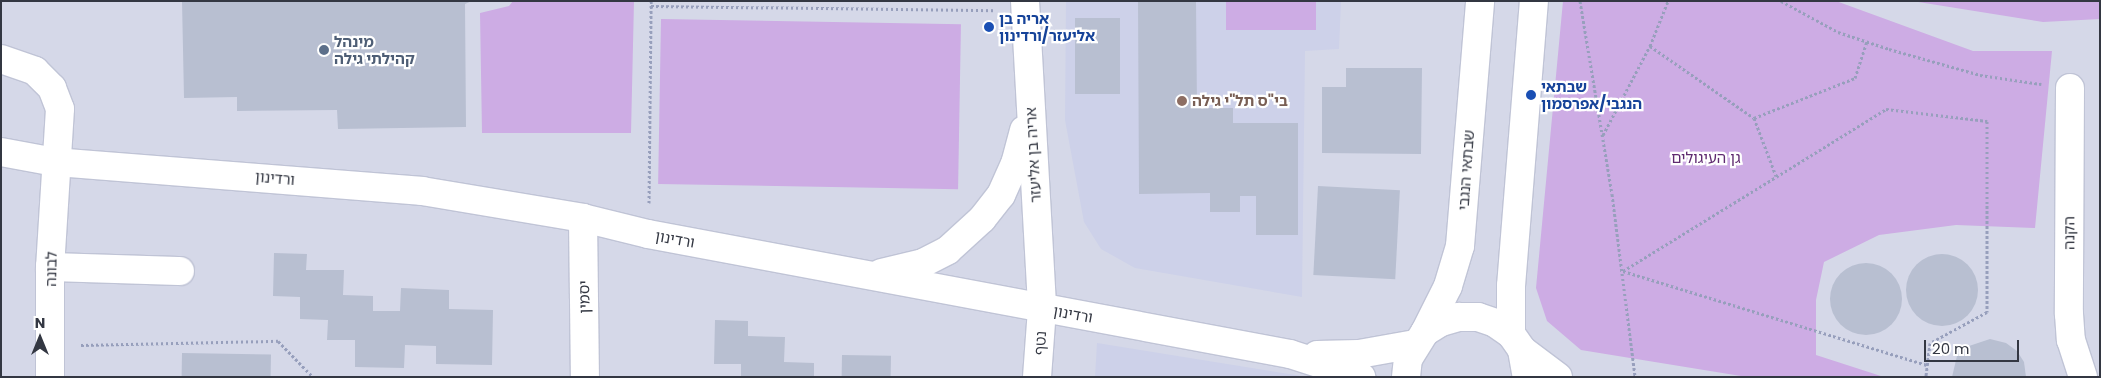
<!DOCTYPE html>
<html>
<head>
<meta charset="utf-8">
<style>
  body { margin:0 }
  #map { position:relative; width:2101px; height:378px; overflow:hidden; background:#e2e5f0; font-family:Poppins,"Noto Sans Hebrew",sans-serif }
  div>[style] { position:absolute }
  [style*='--x'] { left:calc(var(--x)*1px); top:calc(var(--y)*1px); width:calc(var(--w)*1px); rotate:calc(var(--a)*1deg) }
  .residential>* { inset:0; background:#d5d8e8; transform-origin:0 0 }
  .education>* { inset:0; background:#cdd1e9 }
  .green>* { inset:0; background:#cdace4; transform-origin:0 0 }
  .building>* { inset:0; background:#b8bfd1; transform-origin:0 0 }
  .round { border-radius:50% }
  .path>* { height:3px; margin-top:-1.5px; transform-origin:0; background:repeating-linear-gradient(90deg,#979fbc 0 2.5px,transparent 0 5px) }
  .roads { filter:drop-shadow(1px 0 #c0c4d6) drop-shadow(-1px 0 #c0c4d6) drop-shadow(0 1px #c0c4d6) drop-shadow(0 -1px #c0c4d6) }
  .minor>* { height:28px; margin:-14px; padding:0 14px; transform-origin:14px; border-radius:14px; background:#fff }
  .dots>* { width:14px; height:14px; translate:-50% -50%; box-sizing:border-box; border:2px solid #fff; border-radius:50% }
  span { translate:-50% -50%; white-space:nowrap; text-align:center; line-height:1.15; -webkit-text-stroke:4.5px #fff; paint-order:stroke }
  .transit-label { font-size:15px; color:#164399; font-weight:700 }
  .left { translate:0 -50%; text-align:left }
  .service-label { font-size:15px; color:#4e5e75; font-weight:700 }
  .education-label { font-size:15px; color:#785e54; font-weight:700 }
  .street-label { font-size:15px; color:#333742 }
  .park-label { font-size:15px; color:#5f2a70 }
  .frame { position:absolute; inset:0; border:2px solid #333742; pointer-events:none }
  .north { position:absolute; left:15px; top:313px; width:50px; height:50px; -webkit-text-stroke:4px #fff; paint-order:stroke; rotate:0deg; font-size:14px; font-weight:700; line-height:20px; text-align:center; color:#333742 }
  .north::after { content:''; display:block; margin:auto; width:18px; height:22px; background:#333742; clip-path:polygon(50% 0,100% 100%,50% 72%,0 100%) }
  .scale { position:absolute; left:1924px; top:340px; width:95px; height:22px; box-sizing:border-box; border:2px solid #333742; border-top:0; padding-left:6px; font-size:15px; line-height:18px; white-space:nowrap; color:#333742; -webkit-text-stroke:4px #fff; paint-order:stroke }
</style>
</head>
<body>
<div id="map">
  <div class="residential">
    <div style="left:1px;top:1px;width:2099px;height:376px"></div>
  </div>
  <div class="education">
    <div style="clip-path:polygon(1066px 1px,1341px 1px,1339px 49px,1305px 51px,1302px 297px,1135px 268px,1101px 249px,1084px 222px,1065px 120px)"></div>
    <div style="clip-path:polygon(1097px 343px,1308px 377px,1095px 377px)"></div>
  </div>
  <div class="green">
    <div style="clip-path:polygon(513px 1px,634px 1px,631px 133px,482px 133px,480px 13px,509px 6px)"></div>
    <div style="left:1226px;top:1px;width:90px;height:29px"></div>
    <div style="clip-path:polygon(1563px 1px,1836px 1px,1973px 51px,2052px 51px,2035px 228px,1956px 225px,1879px 235px,1824px 262px,1816px 300px,1816px 355px,1884px 377px,1747px 377px,1581px 350px,1547px 321px,1536px 288px)"></div>
    <div style="clip-path:polygon(1912px 1px,2100px 1px,2100px 19px,2043px 22px)"></div>
    <div style="left:661px;top:19px;width:300px;height:165px;rotate:1deg"></div>
  </div>
  <div class="building">
    <div style="clip-path:polygon(182px 1px,472px 1px,465px 4px,466px 127px,338px 129px,337px 110px,237px 111px,237px 97px,184px 98px)"></div>
    <div style="clip-path:polygon(1138px 1px,1196px 1px,1197px 108px,1233px 108px,1233px 123px,1298px 123px,1298px 235px,1256px 235px,1256px 196px,1240px 196px,1240px 212px,1210px 212px,1210px 193px,1139px 194px)"></div>
    <div style="left:1075px;top:18px;width:45px;height:76px"></div>
    <div style="clip-path:polygon(1346px 68px,1422px 68px,1421px 154px,1322px 153px,1322px 87px,1346px 87px)"></div>
    <div style="left:1318px;top:186px;width:82px;height:89px;rotate:3deg"></div>
    <div style="clip-path:polygon(274px 253px,307px 254px,306px 270px,344px 270px,343px 295px,373px 296px,373px 311px,400px 311px,401px 288px,449px 290px,449px 309px,493px 310px,492px 365px,436px 364px,436px 346px,405px 345px,404px 368px,355px 367px,355px 340px,327px 340px,328px 320px,300px 319px,300px 297px,273px 296px)"></div>
    <div class="round" style="left:1906px;top:254px;width:72px;height:72px"></div>
    <div class="round" style="left:1830px;top:263px;width:72px;height:72px"></div>
    <div style="clip-path:polygon(715px 320px,748px 321px,748px 336px,785px 337px,784px 362px,814px 363px,814px 377px,741px 377px,741px 364px,714px 364px)"></div>
    <div style="clip-path:polygon(1990px 339px,2006px 343px,2017px 351px,2024px 362px,2026px 377px,1952px 377px,1957px 356px,1966px 347px)"></div>
    <div style="left:182px;top:353px;width:89px;height:24px;rotate:1deg"></div>
    <div style="left:842px;top:355px;width:49px;height:22px;rotate:1deg"></div>
  </div>
  <div class="path">
    <div style="--x:1580;--y:1;--w:196;--a:80.6"></div>
    <div style="--x:1612;--y:194;--w:184;--a:82.8"></div>
    <div style="--x:1781;--y:1;--w:65;--a:28.5"></div>
    <div style="--x:1838;--y:32;--w:54;--a:18.4"></div>
    <div style="--x:1889;--y:49;--w:95;--a:15.9"></div>
    <div style="--x:1980;--y:75;--w:62;--a:8.4"></div>
    <div style="--x:651;--y:6;--w:344;--a:0.7"></div>
    <div style="--x:1650;--y:46;--w:126;--a:34.7"></div>
    <div style="--x:1754;--y:118;--w:109;--a:-21.6"></div>
    <div style="--x:1855;--y:78;--w:39;--a:-72"></div>
    <div style="--x:1754;--y:118;--w:62;--a:69.2"></div>
    <div style="--x:1603;--y:135;--w:101;--a:-62.2"></div>
    <div style="--x:1650;--y:46;--w:48;--a:-68.2"></div>
    <div style="--x:649;--y:203;--w:202;--a:-89.4"></div>
    <div style="--x:1623;--y:271;--w:309;--a:-31.6"></div>
    <div style="--x:1886;--y:109;--w:102;--a:6.8"></div>
    <div style="--x:1987;--y:121;--w:191;--a:90"></div>
    <div style="--x:1987;--y:312;--w:65;--a:151.5"></div>
    <div style="--x:1930;--y:343;--w:34;--a:97"></div>
    <div style="--x:1623;--y:271;--w:318;--a:17.2"></div>
    <div style="--x:81;--y:345;--w:197;--a:-1.2"></div>
    <div style="--x:278;--y:341;--w:50;--a:45.8"></div>
  </div>
  <div class="roads">
    <div class="minor">
      <div style="--x:1025;--y:1;--w:308;--a:86.8"></div>
      <div style="--x:1042;--y:309;--w:68;--a:94.2"></div>
      <div style="--x:1;--y:59;--w:36;--a:19"></div>
      <div style="--x:35;--y:71;--w:24;--a:45"></div>
      <div style="--x:52;--y:88;--w:22;--a:69"></div>
      <div style="--x:60;--y:109;--w:158;--a:93.6"></div>
      <div style="--x:50;--y:267;--w:110;--a:90"></div>
      <div style="--x:2070;--y:88;--w:226;--a:90.3"></div>
      <div style="--x:2069;--y:314;--w:26;--a:86"></div>
      <div style="--x:2071;--y:340;--w:39;--a:72"></div>
      <div style="--x:1;--y:152;--w:55;--a:10.5"></div>
      <div style="--x:55;--y:162;--w:368;--a:4.5"></div>
      <div style="--x:422;--y:191;--w:163;--a:9.5"></div>
      <div style="--x:583;--y:218;--w:67;--a:13.8"></div>
      <div style="--x:648;--y:234;--w:653;--a:10.59"></div>
      <div style="--x:1290;--y:354;--w:75;--a:17.9"></div>
      <div style="--x:583;--y:218;--w:159;--a:89.3"></div>
      <div style="--x:50;--y:267;--w:130;--a:1.8"></div>
      <div style="--x:881;--y:273;--w:43;--a:-13.4"></div>
      <div style="--x:923;--y:263;--w:28;--a:-27"></div>
      <div style="--x:948;--y:250;--w:46;--a:-42.4"></div>
      <div style="--x:982;--y:219;--w:31;--a:-52"></div>
      <div style="--x:1001;--y:195;--w:34;--a:-66"></div>
      <div style="--x:1015;--y:164;--w:35;--a:-75"></div>
      <div style="--x:1425;--y:332;--w:51;--a:-63.4"></div>
      <div style="--x:1448;--y:286;--w:42;--a:-73.3"></div>
      <div style="--x:1460;--y:246;--w:246;--a:-85.3"></div>
      <div style="--x:1511;--y:334;--w:48;--a:-90"></div>
      <div style="--x:1511;--y:286;--w:286;--a:-85.4"></div>
      <div style="--x:1522;--y:350;--w:45;--a:36.9"></div>
      <div style="--x:1317;--y:355;--w:42;--a:-1.4"></div>
      <div style="--x:1359;--y:354;--w:57;--a:-10.1"></div>
      <div style="--x:1406;--y:377;--w:18;--a:-84"></div>
      <div style="--x:1408;--y:359;--w:32;--a:-58"></div>
      <div style="--x:1425;--y:332;--w:19;--a:-32"></div>
      <div style="--x:1441;--y:322;--w:19;--a:-16"></div>
      <div style="--x:1459;--y:317;--w:19;--a:0"></div>
      <div style="--x:1478;--y:317;--w:18;--a:19"></div>
      <div style="--x:1495;--y:323;--w:19;--a:35"></div>
      <div style="--x:1511;--y:334;--w:19;--a:55"></div>
      <div style="--x:1522;--y:350;--w:27;--a:80"></div>
    </div>
  </div>
  <div class="dots">
    <div style="left:989px;top:27px;background:#1a4fb4"></div>
    <div style="left:324px;top:50px;background:#5c6f8a"></div>
    <div style="left:1531px;top:95px;background:#1a4fb4"></div>
    <div style="left:1182px;top:101px;background:#8d6e63"></div>
  </div>
  <div class="transit-label">
    <span class="left" style="left:999px;top:27px">אריה בן<br>אליעזר/ורדינון</span>
    <span class="left" style="left:1541px;top:95px">שבתאי<br>הנגבי/אפרסמון</span>
  </div>
  <div class="service-label">
    <span class="left" style="left:334px;top:50px">מינהל<br>קהילתי גילה</span>
  </div>
  <div class="education-label">
    <span class="left" style="left:1192px;top:101px">בי"ס תל"י גילה</span>
  </div>
  <div class="street-label">
    <span style="left:1033px;top:155px;rotate:-93deg">אריה בן אליעזר</span>
    <span style="left:1466px;top:170px;rotate:-86deg">שבתאי הנגבי</span>
    <span style="left:275px;top:178px;rotate:5deg">ורדינון</span>
    <span style="left:2069px;top:233px;rotate:-90deg">הקנה</span>
    <span style="left:675px;top:239px;rotate:10deg">ורדינון</span>
    <span style="left:51px;top:269px;rotate:-89deg">לבונה</span>
    <span style="left:584px;top:297px;rotate:-91deg">יסמין</span>
    <span style="left:1073px;top:314px;rotate:10deg">ורדינון</span>
    <span style="left:1040px;top:343px;rotate:-86deg">נטף</span>
  </div>
  <div class="park-label">
    <span style="left:1706px;top:158px">גן העיגולים</span>
  </div>
  <div class="frame"></div>
  <div class="north">N</div>
  <div class="scale">20 m</div>
</div>
</body>
</html>
